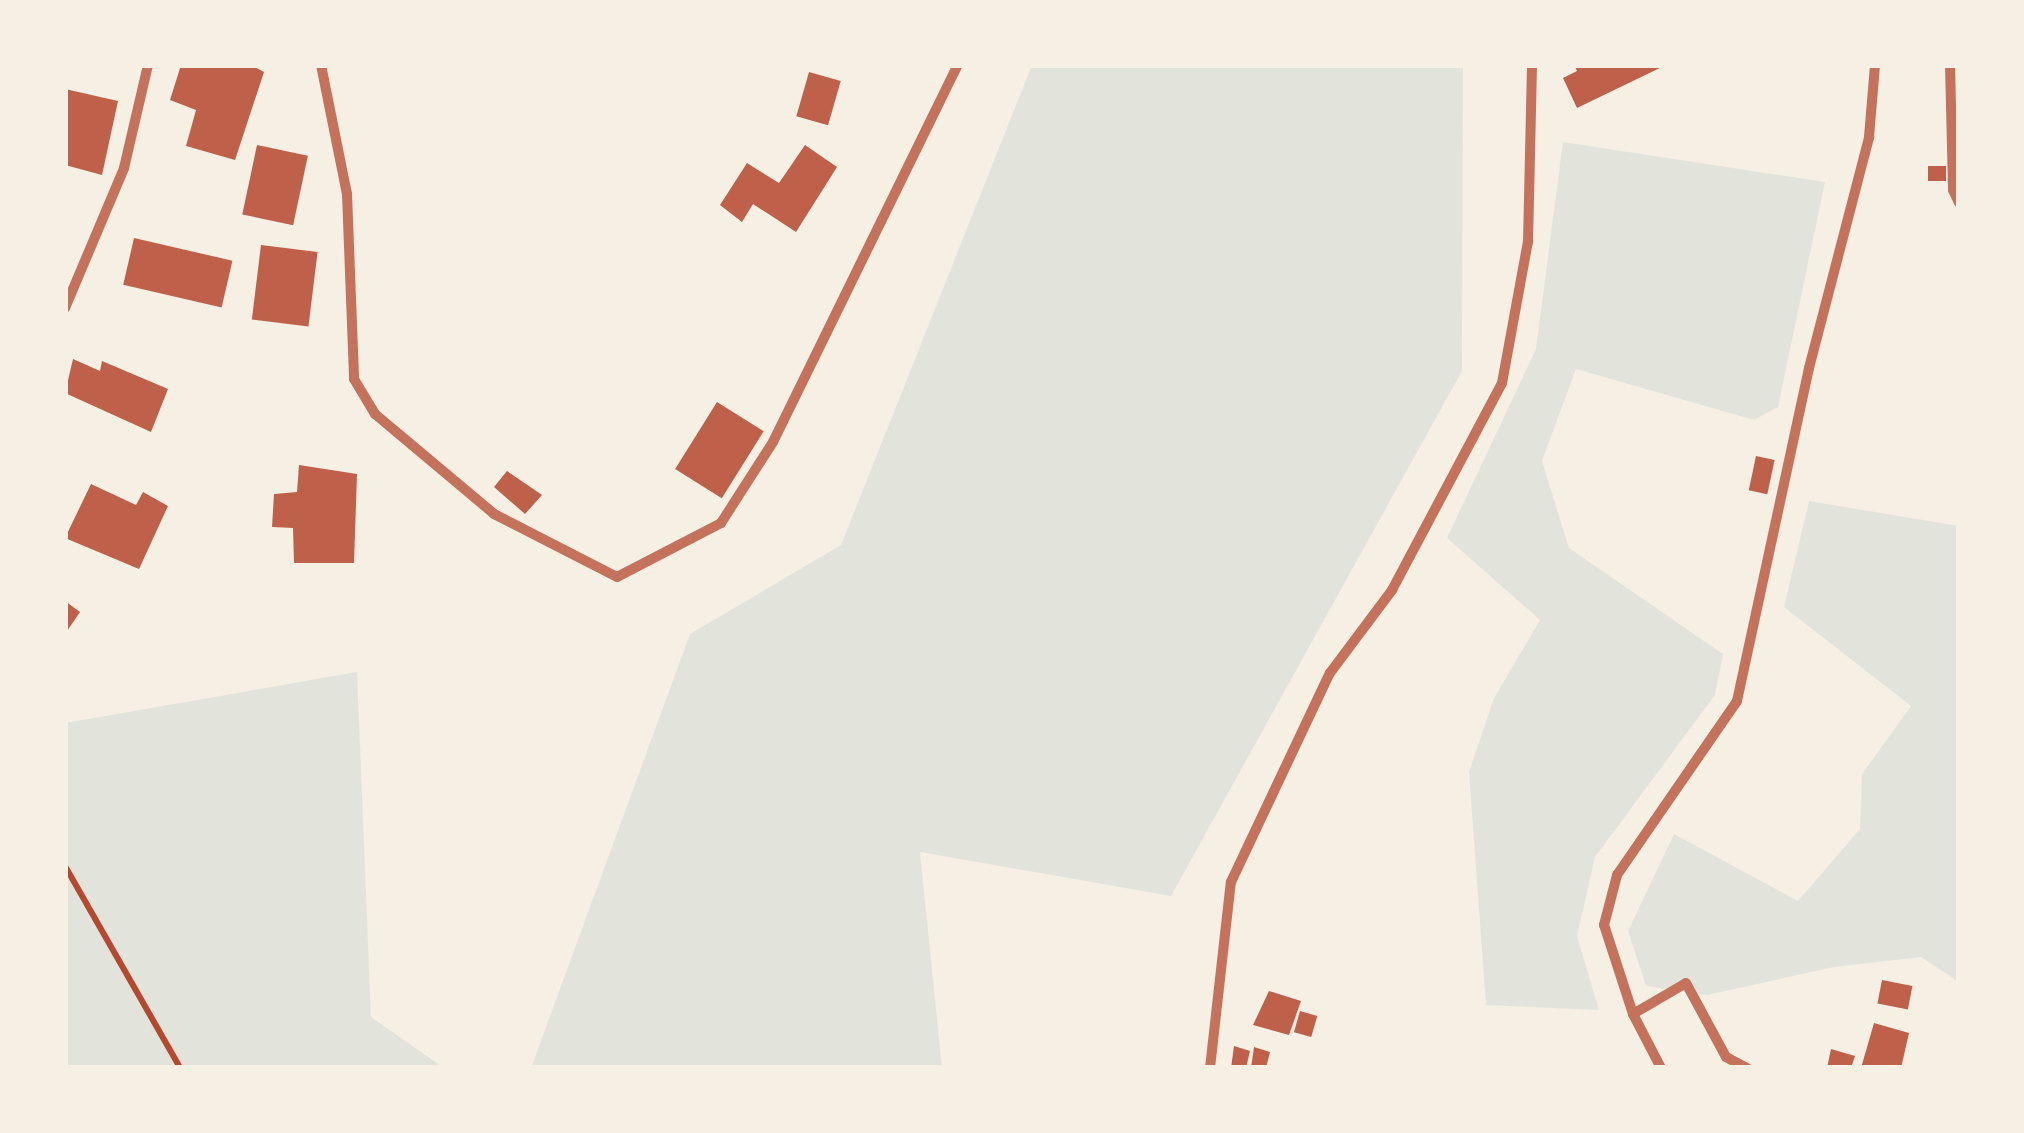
<!DOCTYPE html>
<html>
<head>
<meta charset="utf-8">
<style>
  body { margin:0 }
  #map { position:relative; width:2024px; height:1133px; overflow:hidden; background:#f6efe4; font-family:Cabin,sans-serif }
  div>[style] { position:absolute }
  [style*='--x'] { left:calc(var(--x)*1px); top:calc(var(--y)*1px); width:calc(var(--w)*1px); rotate:calc(var(--a)*1deg) }
  .green>* { inset:0; background:#e2e4dc }
  .building>* { inset:0; background:#bf614a; transform-origin:0 0 }
  .path>* { height:6px; margin:-3px; padding:0 3px; transform-origin:3px; border-radius:3px; background:#b5482f }
  .minor>* { height:10px; margin:-5px; padding:0 5px; transform-origin:5px; border-radius:5px; background:#c5725c }
  span { translate:-50% -50%; white-space:nowrap; text-align:center; line-height:1.15; -webkit-text-stroke:8px #f6efe4; paint-order:stroke }
  .frame { position:absolute; inset:0; border:68px solid #f6efe4; pointer-events:none }
</style>
</head>
<body>
<div id="map">
  <div class="green">
    <div style="clip-path:polygon(1032px 65px,1463px 65px,1462px 371px,1171px 896px,920px 852px,942px 1068px,531px 1068px,690px 634px,841px 545px)"></div>
    <div style="clip-path:polygon(1563px 142px,1825px 182px,1778px 407px,1754px 420px,1576px 369px,1542px 461px,1569px 548px,1723px 654px,1715px 695px,1595px 857px,1577px 936px,1599px 1010px,1486px 1005px,1469px 772px,1494px 698px,1540px 620px,1447px 538px,1536px 349px)"></div>
    <div style="clip-path:polygon(1809px 501px,1959px 526px,1959px 982px,1921px 957px,1834px 967px,1707px 995px,1646px 986px,1628px 931px,1674px 834px,1798px 901px,1860px 829px,1862px 774px,1911px 706px,1784px 607px)"></div>
    <div style="clip-path:polygon(357px 672px,371px 1017px,444px 1068px,65px 1068px,65px 723px)"></div>
  </div>
  <div class="building">
    <div style="clip-path:polygon(181px 65px,251px 65px,264px 72px,235px 160px,186px 146px,196px 110px,170px 100px)"></div>
    <div style="clip-path:polygon(1574px 65px,1666px 65px,1577px 108px,1563px 78px,1577px 71px)"></div>
    <div style="left:809px;top:72px;width:33px;height:46px;rotate:16deg"></div>
    <div style="clip-path:polygon(65px 89px,118px 101px,102px 175px,65px 165px)"></div>
    <div style="left:257px;top:145px;width:52px;height:71px;rotate:12deg"></div>
    <div style="clip-path:polygon(805px 145px,837px 167px,796px 232px,753px 204px,742px 222px,720px 205px,747px 163px,779px 183px)"></div>
    <div style="left:1928px;top:166px;width:18px;height:15px"></div>
    <div style="left:134px;top:238px;width:101px;height:48px;rotate:13deg"></div>
    <div style="left:261px;top:245px;width:57px;height:75px;rotate:7deg"></div>
    <div style="clip-path:polygon(73px 359px,100px 371px,102px 361px,168px 389px,151px 432px,65px 393px)"></div>
    <div style="left:717px;top:402px;width:55px;height:79px;rotate:32deg"></div>
    <div style="left:1756px;top:456px;width:19px;height:35px;rotate:12deg"></div>
    <div style="clip-path:polygon(299px 465px,357px 474px,354px 563px,294px 563px,293px 528px,272px 527px,274px 494px,297px 492px)"></div>
    <div style="clip-path:polygon(507px 471px,542px 495px,525px 514px,494px 487px)"></div>
    <div style="clip-path:polygon(91px 484px,136px 505px,143px 492px,168px 506px,139px 569px,65px 538px)"></div>
    <div style="clip-path:polygon(65px 601px,80px 612px,65px 634px)"></div>
    <div style="left:1882px;top:980px;width:31px;height:24px;rotate:11deg"></div>
    <div style="clip-path:polygon(1269px 991px,1301px 1001px,1289px 1035px,1253px 1025px)"></div>
    <div style="left:1300px;top:1011px;width:18px;height:22px;rotate:16deg"></div>
    <div style="clip-path:polygon(1874px 1023px,1909px 1033px,1901px 1068px,1861px 1068px)"></div>
    <div style="clip-path:polygon(1234px 1046px,1250px 1051px,1246px 1068px,1231px 1068px)"></div>
    <div style="clip-path:polygon(1254px 1047px,1270px 1052px,1266px 1068px,1251px 1068px)"></div>
    <div style="clip-path:polygon(1831px 1049px,1855px 1056px,1851px 1068px,1827px 1068px)"></div>
  </div>
  <div class="path">
    <div style="--x:65;--y:866;--w:232;--a:60.3"></div>
  </div>
  <div class="minor">
    <div style="--x:321;--y:65;--w:132;--a:78.6"></div>
    <div style="--x:347;--y:194;--w:185;--a:87.8"></div>
    <div style="--x:354;--y:379;--w:41;--a:59"></div>
    <div style="--x:375;--y:414;--w:155;--a:40"></div>
    <div style="--x:494;--y:514;--w:138;--a:27.1"></div>
    <div style="--x:617;--y:577;--w:117;--a:-27.4"></div>
    <div style="--x:721;--y:523;--w:96;--a:-57.3"></div>
    <div style="--x:773;--y:442;--w:420;--a:-63.9"></div>
    <div style="--x:1950;--y:65;--w:125;--a:88.6"></div>
    <div style="--x:1953;--y:190;--w:14;--a:65"></div>
    <div style="--x:65;--y:308;--w:152;--a:-67.1"></div>
    <div style="--x:124;--y:168;--w:106;--a:-76.9"></div>
    <div style="--x:1633;--y:1014;--w:61;--a:-30.3"></div>
    <div style="--x:1686;--y:983;--w:84;--a:61.6"></div>
    <div style="--x:1726;--y:1057;--w:24;--a:28"></div>
    <div style="--x:1210;--y:1068;--w:187;--a:-83.6"></div>
    <div style="--x:1231;--y:882;--w:231;--a:-64.7"></div>
    <div style="--x:1330;--y:673;--w:104;--a:-53.2"></div>
    <div style="--x:1392;--y:590;--w:234;--a:-62"></div>
    <div style="--x:1502;--y:383;--w:143;--a:-79.6"></div>
    <div style="--x:1528;--y:242;--w:177;--a:-88.7"></div>
    <div style="--x:1661;--y:1068;--w:61;--a:-117.4"></div>
    <div style="--x:1633;--y:1014;--w:94;--a:-108"></div>
    <div style="--x:1604;--y:925;--w:52;--a:-75.4"></div>
    <div style="--x:1617;--y:875;--w:211;--a:-55.4"></div>
    <div style="--x:1737;--y:701;--w:341;--a:-77.8"></div>
    <div style="--x:1809;--y:368;--w:239;--a:-75.4"></div>
    <div style="--x:1869;--y:137;--w:72;--a:-85.2"></div>
  </div>
  <div class="frame"></div>
</div>
</body>
</html>
